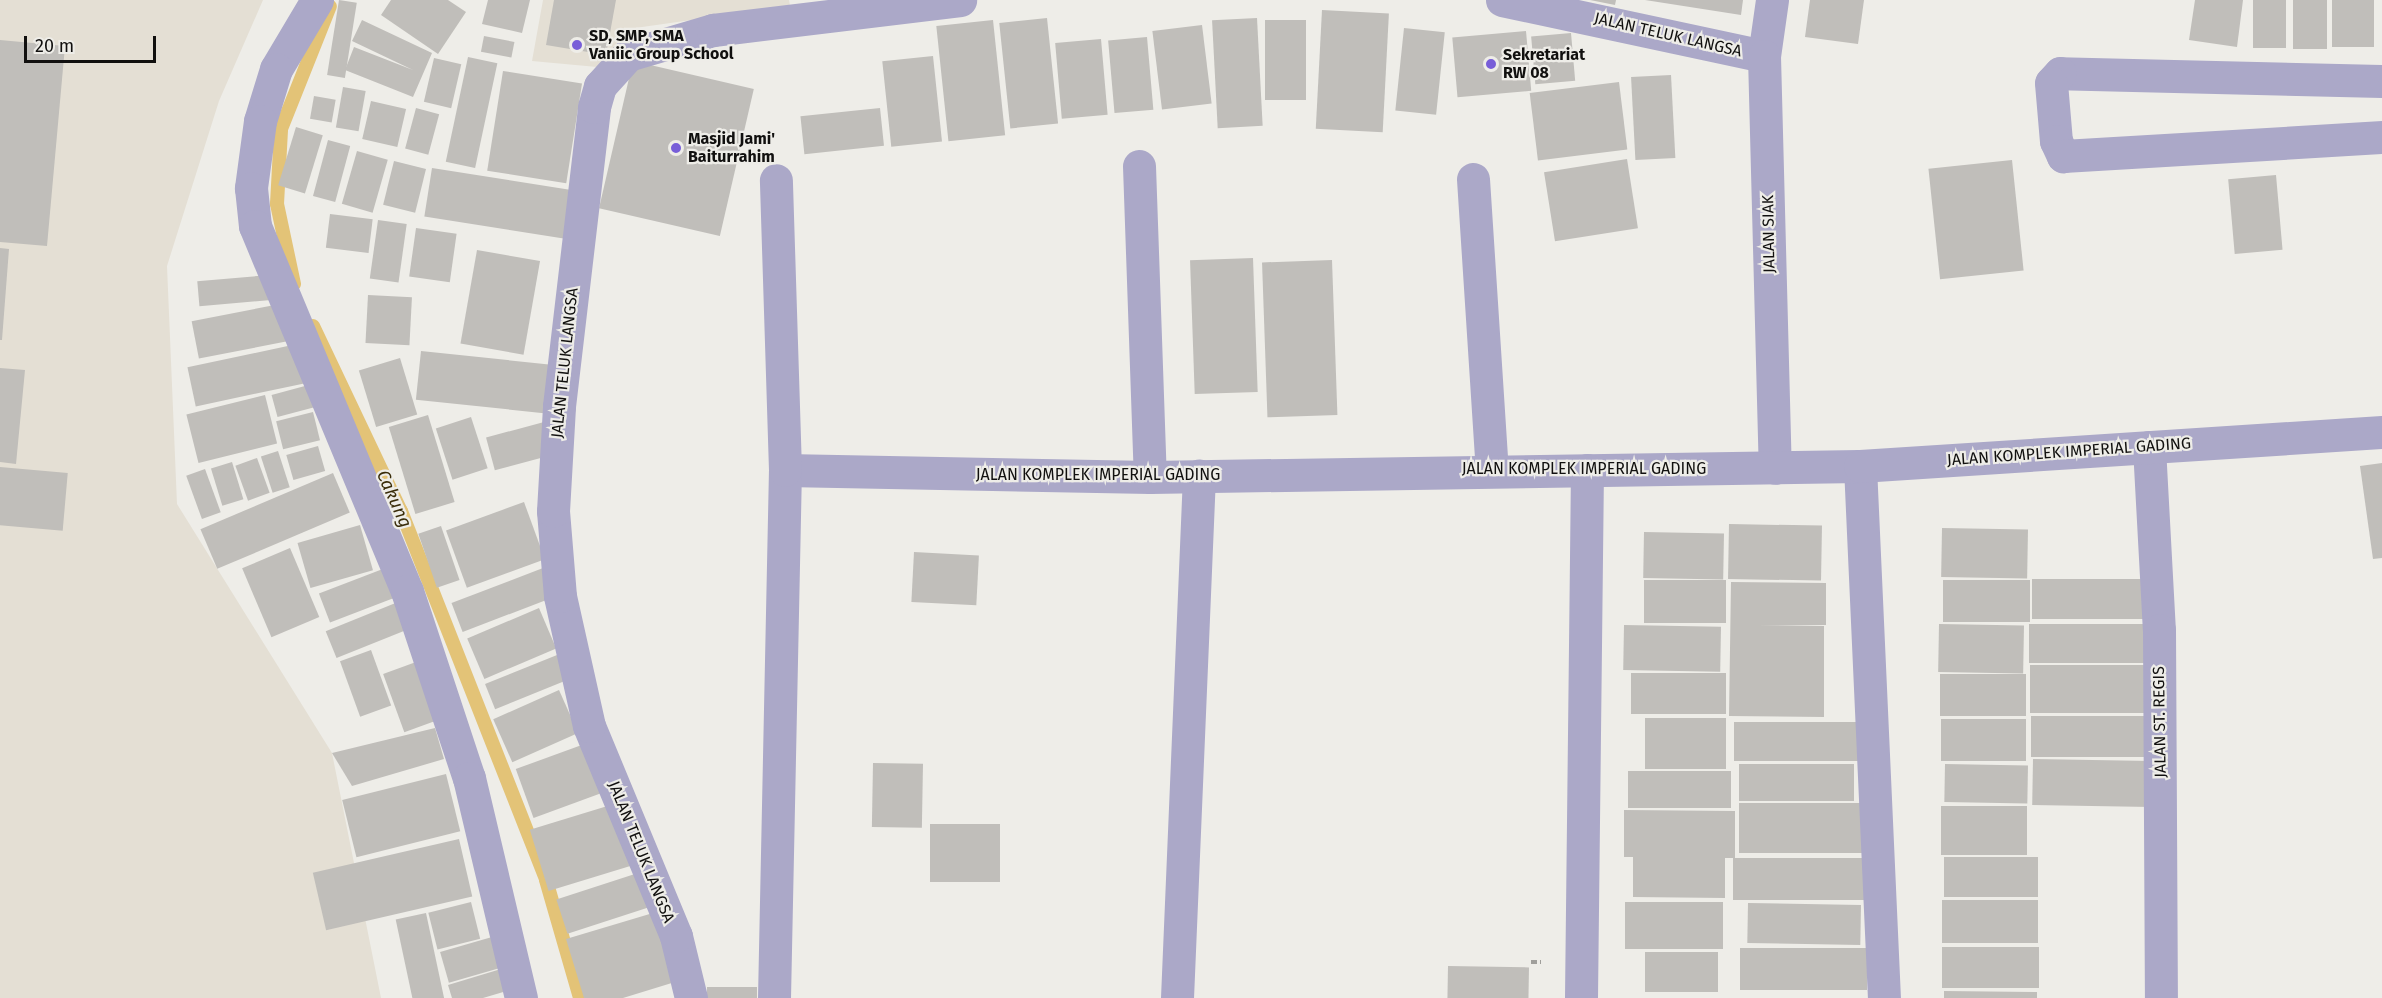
<!DOCTYPE html>
<html>
<head>
<meta charset="utf-8">
<style>
  body { margin:0 }
  #map { position:relative; width:2382px; height:998px; overflow:hidden; background:#eeede8; font-family:"Fira Sans",sans-serif }
  div>[style] { position:absolute }
  [style*='--x'] { left:calc(var(--x)*1px); top:calc(var(--y)*1px); width:calc(var(--w)*1px); rotate:calc(var(--a)*1deg) }
  .built>* { inset:0; background:#e4dfd4 }
  .stream>* { height:14px; margin:-7px; padding:0 7px; transform-origin:7px; border-radius:7px; background:#e3c377 }
  .building>* { inset:0; background:#c0beba; transform-origin:0 0 }
  .path>* { height:4px; margin-top:-2px; transform-origin:0; background:repeating-linear-gradient(90deg,#a09f9b 0 6px,transparent 0 9px) }
  .minor>* { height:33px; margin:-16.5px; padding:0 16.5px; transform-origin:16.5px; border-radius:16.5px; background:#aba8c8 }
  .dots>* { width:16px; height:16px; translate:-50% -50%; box-sizing:border-box; border:3px solid #eeede8; border-radius:50% }
  span { translate:-50% -50%; white-space:nowrap; text-align:center; line-height:1.15; -webkit-text-stroke:4.5px #eeede8; paint-order:stroke }
  .street-label { font-size:16px; color:#11100f }
  .poi-label { font-size:16px; color:#11100f; font-weight:700 }
  .left { translate:0 -50%; text-align:left }
  .water-label { font-size:18px; color:#392c09; font-style:italic }
  .scale { position:absolute; left:24px; top:36px; width:132px; height:27px; box-sizing:border-box; border:3px solid #11100f; border-top:0; padding-left:8px; font-size:18px; line-height:21px; white-space:nowrap; color:#11100f; -webkit-text-stroke:4px #eeede8; paint-order:stroke }
</style>
</head>
<body>
<div id="map">
  <div class="built">
    <div style="clip-path:polygon(0 0,263px 0,219px 101px,167px 266px,177px 504px,332px 753px,381px 998px,0 998px)"></div>
    <div style="clip-path:polygon(543px 0,789px 0,790px 6px,628px 29px,608px 68px,532px 61px)"></div>
  </div>
  <div class="stream">
    <div style="--x:294;--y:284;--w:82;--a:-102"></div>
    <div style="--x:277;--y:204;--w:75;--a:-86.9"></div>
    <div style="--x:281;--y:129;--w:132;--a:-68.3"></div>
    <div style="--x:313;--y:326;--w:205;--a:64.6"></div>
    <div style="--x:401;--y:511;--w:396;--a:68.5"></div>
    <div style="--x:546;--y:880;--w:123;--a:73.9"></div>
  </div>
  <div class="building">
    <div style="left:339px;top:0;width:18px;height:76px;rotate:9deg"></div>
    <div style="clip-path:polygon(391px 0,448px 0,466px 12px,438px 54px,381px 15px)"></div>
    <div style="clip-path:polygon(488px 0,530px 0,522px 33px,482px 24px)"></div>
    <div style="clip-path:polygon(554px 0,616px 0,606px 55px,546px 45px)"></div>
    <div style="clip-path:polygon(1590px 0,1616px 0,1615px 5px)"></div>
    <div style="clip-path:polygon(1645px 0,1743px 0,1741px 15px)"></div>
    <div style="clip-path:polygon(1810px 0,1864px 0,1858px 44px,1805px 37px)"></div>
    <div style="clip-path:polygon(2195px 0,2243px 0,2237px 47px,2189px 40px)"></div>
    <div style="left:2253px;top:0;width:33px;height:48px"></div>
    <div style="left:2293px;top:0;width:34px;height:49px"></div>
    <div style="left:2332px;top:0;width:42px;height:47px"></div>
    <div style="left:1322px;top:10px;width:67px;height:119px;rotate:3deg"></div>
    <div style="left:1047px;top:18px;width:106px;height:48px;rotate:84deg"></div>
    <div style="left:1257px;top:18px;width:108px;height:45px;rotate:87deg"></div>
    <div style="clip-path:polygon(362px 20px,432px 53px,413px 97px,345px 70px,354px 47px,413px 70px,352px 41px)"></div>
    <div style="left:993px;top:20px;width:116px;height:57px;rotate:84deg"></div>
    <div style="left:1265px;top:20px;width:41px;height:80px"></div>
    <div style="left:1202px;top:25px;width:79px;height:50px;rotate:83deg"></div>
    <div style="left:1404px;top:28px;width:41px;height:83px;rotate:6deg"></div>
    <div style="left:1526px;top:31px;width:60px;height:74px;rotate:85deg"></div>
    <div style="left:1571px;top:33px;width:48px;height:40px;rotate:85deg"></div>
    <div style="left:484px;top:36px;width:31px;height:16px;rotate:11deg"></div>
    <div style="left:1147px;top:37px;width:73px;height:39px;rotate:85deg"></div>
    <div style="left:1101px;top:39px;width:76px;height:46px;rotate:85deg"></div>
    <div style="clip-path:polygon(0 40px,65px 46px,47px 246px,0 242px)"></div>
    <div style="left:933px;top:56px;width:86px;height:51px;rotate:84deg"></div>
    <div style="left:468px;top:57px;width:30px;height:107px;rotate:12deg"></div>
    <div style="left:434px;top:58px;width:28px;height:45px;rotate:13deg"></div>
    <div style="left:633px;top:61px;width:124px;height:151px;rotate:13deg"></div>
    <div style="left:503px;top:71px;width:80px;height:101px;rotate:9deg"></div>
    <div style="left:1671px;top:75px;width:83px;height:40px;rotate:87deg"></div>
    <div style="left:1619px;top:82px;width:68px;height:90px;rotate:83deg"></div>
    <div style="left:343px;top:87px;width:23px;height:41px;rotate:10deg"></div>
    <div style="left:314px;top:96px;width:22px;height:23px;rotate:10deg"></div>
    <div style="left:371px;top:101px;width:36px;height:39px;rotate:13deg"></div>
    <div style="left:416px;top:108px;width:24px;height:42px;rotate:15deg"></div>
    <div style="left:880px;top:108px;width:38px;height:80px;rotate:84deg"></div>
    <div style="left:296px;top:127px;width:28px;height:61px;rotate:17deg"></div>
    <div style="left:328px;top:140px;width:23px;height:58px;rotate:15deg"></div>
    <div style="left:357px;top:151px;width:32px;height:55px;rotate:16deg"></div>
    <div style="left:1627px;top:159px;width:70px;height:84px;rotate:81deg"></div>
    <div style="left:2012px;top:160px;width:111px;height:84px;rotate:84deg"></div>
    <div style="left:394px;top:161px;width:33px;height:45px;rotate:14deg"></div>
    <div style="left:432px;top:168px;width:149px;height:49px;rotate:9deg"></div>
    <div style="left:2276px;top:175px;width:75px;height:48px;rotate:85deg"></div>
    <div style="left:330px;top:214px;width:43px;height:34px;rotate:7deg"></div>
    <div style="left:378px;top:220px;width:29px;height:59px;rotate:8deg"></div>
    <div style="left:416px;top:228px;width:41px;height:49px;rotate:8deg"></div>
    <div style="clip-path:polygon(0 248px,9px 249px,2px 340px,0 340px)"></div>
    <div style="left:477px;top:250px;width:64px;height:95px;rotate:10deg"></div>
    <div style="left:1253px;top:258px;width:134px;height:63px;rotate:88deg"></div>
    <div style="left:1332px;top:260px;width:155px;height:70px;rotate:88deg"></div>
    <div style="left:269px;top:275px;width:25px;height:72px;rotate:85deg"></div>
    <div style="left:368px;top:295px;width:44px;height:48px;rotate:3deg"></div>
    <div style="left:280px;top:304px;width:38px;height:90px;rotate:79deg"></div>
    <div style="left:297px;top:344px;width:40px;height:112px;rotate:78deg"></div>
    <div style="left:421px;top:351px;width:131px;height:49px;rotate:6deg"></div>
    <div style="left:400px;top:358px;width:59px;height:43px;rotate:73deg"></div>
    <div style="clip-path:polygon(0 368px,25px 370px,16px 464px,0 462px)"></div>
    <div style="left:316px;top:383px;width:23px;height:46px;rotate:75deg"></div>
    <div style="left:265px;top:395px;width:50px;height:81px;rotate:76deg"></div>
    <div style="left:313px;top:412px;width:29px;height:38px;rotate:76deg"></div>
    <div style="left:428px;top:415px;width:91px;height:41px;rotate:73deg"></div>
    <div style="left:471px;top:417px;width:54px;height:37px;rotate:72deg"></div>
    <div style="left:544px;top:422px;width:34px;height:60px;rotate:75deg"></div>
    <div style="left:318px;top:446px;width:26px;height:33px;rotate:74deg"></div>
    <div style="left:278px;top:451px;width:38px;height:18px;rotate:72deg"></div>
    <div style="left:257px;top:458px;width:37px;height:23px;rotate:70deg"></div>
    <div style="left:232px;top:462px;width:39px;height:22px;rotate:73deg"></div>
    <div style="clip-path:polygon(2382px 463px,2382px 558px,2373px 559px,2360px 466px)"></div>
    <div style="left:0;top:467px;width:68px;height:58px;rotate:5deg"></div>
    <div style="left:205px;top:469px;width:46px;height:20px;rotate:70deg"></div>
    <div style="left:333px;top:473px;width:43px;height:144px;rotate:67deg"></div>
    <div style="left:524px;top:502px;width:61px;height:83px;rotate:70deg"></div>
    <div style="left:1729px;top:524px;width:93px;height:55px;rotate:1deg"></div>
    <div style="left:360px;top:525px;width:47px;height:65px;rotate:74deg"></div>
    <div style="left:441px;top:526px;width:57px;height:24px;rotate:71deg"></div>
    <div style="left:1942px;top:528px;width:86px;height:49px;rotate:1deg"></div>
    <div style="left:1644px;top:532px;width:80px;height:46px;rotate:1deg"></div>
    <div style="left:290px;top:548px;width:75px;height:52px;rotate:67deg"></div>
    <div style="left:914px;top:552px;width:65px;height:50px;rotate:3deg"></div>
    <div style="left:388px;top:567px;width:31px;height:74px;rotate:69deg"></div>
    <div style="left:543px;top:568px;width:31px;height:98px;rotate:69deg"></div>
    <div style="left:2032px;top:579px;width:118px;height:40px"></div>
    <div style="left:1644px;top:580px;width:82px;height:43px"></div>
    <div style="left:1943px;top:580px;width:87px;height:42px"></div>
    <div style="clip-path:polygon(1731px 582px,1826px 583px,1826px 625px,1758px 625px,1824px 626px,1824px 717px,1729px 716px)"></div>
    <div style="left:398px;top:602px;width:29px;height:78px;rotate:68deg"></div>
    <div style="left:539px;top:608px;width:44px;height:78px;rotate:67deg"></div>
    <div style="left:1939px;top:624px;width:85px;height:48px;rotate:1deg"></div>
    <div style="left:2029px;top:624px;width:124px;height:39px"></div>
    <div style="left:1624px;top:625px;width:97px;height:45px;rotate:1deg"></div>
    <div style="left:371px;top:650px;width:59px;height:33px;rotate:70deg"></div>
    <div style="left:562px;top:653px;width:27px;height:83px;rotate:68deg"></div>
    <div style="left:416px;top:662px;width:62px;height:35px;rotate:70deg"></div>
    <div style="left:2030px;top:665px;width:122px;height:48px"></div>
    <div style="left:1631px;top:673px;width:95px;height:41px"></div>
    <div style="left:1940px;top:674px;width:86px;height:42px"></div>
    <div style="left:559px;top:690px;width:47px;height:72px;rotate:66deg"></div>
    <div style="left:2031px;top:716px;width:124px;height:41px"></div>
    <div style="left:1645px;top:718px;width:81px;height:51px"></div>
    <div style="left:1941px;top:719px;width:85px;height:42px"></div>
    <div style="left:1734px;top:722px;width:124px;height:39px"></div>
    <div style="clip-path:polygon(435px 728px,444px 759px,352px 786px,332px 753px)"></div>
    <div style="left:590px;top:742px;width:52px;height:79px;rotate:70deg"></div>
    <div style="left:2033px;top:759px;width:119px;height:46px;rotate:1deg"></div>
    <div style="left:873px;top:763px;width:50px;height:64px;rotate:1deg"></div>
    <div style="left:1739px;top:764px;width:115px;height:37px"></div>
    <div style="left:1945px;top:764px;width:83px;height:38px;rotate:1deg"></div>
    <div style="left:1628px;top:771px;width:103px;height:37px"></div>
    <div style="left:446px;top:774px;width:59px;height:107px;rotate:76deg"></div>
    <div style="left:1739px;top:803px;width:124px;height:50px"></div>
    <div style="left:614px;top:804px;width:64px;height:88px;rotate:73deg"></div>
    <div style="left:1941px;top:806px;width:86px;height:49px"></div>
    <div style="clip-path:polygon(1624px 810px,1735px 811px,1735px 858px,1725px 858px,1725px 898px,1633px 897px,1633px 857px,1624px 857px)"></div>
    <div style="left:930px;top:824px;width:70px;height:58px"></div>
    <div style="left:459px;top:839px;width:59px;height:150px;rotate:77deg"></div>
    <div style="left:1944px;top:857px;width:94px;height:40px"></div>
    <div style="left:1733px;top:858px;width:133px;height:42px"></div>
    <div style="left:641px;top:872px;width:36px;height:89px;rotate:72deg"></div>
    <div style="left:1942px;top:900px;width:96px;height:43px"></div>
    <div style="left:471px;top:902px;width:38px;height:44px;rotate:76deg"></div>
    <div style="left:1625px;top:902px;width:98px;height:47px"></div>
    <div style="left:1748px;top:903px;width:113px;height:40px;rotate:1deg"></div>
    <div style="left:426px;top:913px;width:87px;height:31px;rotate:78deg"></div>
    <div style="clip-path:polygon(653px 913px,675px 982px,623px 998px,584px 998px,566px 939px)"></div>
    <div style="left:492px;top:937px;width:32px;height:54px;rotate:74deg"></div>
    <div style="left:1942px;top:947px;width:97px;height:41px"></div>
    <div style="left:1740px;top:948px;width:127px;height:42px"></div>
    <div style="left:1645px;top:952px;width:73px;height:40px"></div>
    <div style="clip-path:polygon(511px 966px,517px 988px,483px 998px,452px 998px,448px 985px)"></div>
    <div style="left:1448px;top:966px;width:81px;height:32px;rotate:1deg"></div>
    <div style="left:707px;top:987px;width:50px;height:11px"></div>
    <div style="clip-path:polygon(1944px 991px,2037px 992px,2037px 998px,1944px 998px)"></div>
  </div>
  <div class="path">
    <div style="--x:1531;--y:962;--w:10;--a:0"></div>
  </div>
  <div class="minor">
    <div style="--x:317;--y:0;--w:80;--a:120.7"></div>
    <div style="--x:276;--y:69;--w:54;--a:107.1"></div>
    <div style="--x:260;--y:121;--w:68;--a:97.7"></div>
    <div style="--x:251;--y:188;--w:38;--a:84"></div>
    <div style="--x:255;--y:226;--w:395;--a:67.4"></div>
    <div style="--x:407;--y:591;--w:197;--a:71.7"></div>
    <div style="--x:469;--y:778;--w:226;--a:76.7"></div>
    <div style="--x:1502;--y:0;--w:268;--a:12.1"></div>
    <div style="--x:1772;--y:0;--w:57;--a:98.1"></div>
    <div style="--x:1764;--y:56;--w:412;--a:88.5"></div>
    <div style="--x:2382;--y:81;--w:322;--a:-178.6"></div>
    <div style="--x:2060;--y:73;--w:13;--a:132"></div>
    <div style="--x:2051;--y:83;--w:58;--a:85.1"></div>
    <div style="--x:2056;--y:141;--w:17;--a:65"></div>
    <div style="--x:2063;--y:156;--w:320;--a:-3.4"></div>
    <div style="--x:1139;--y:166;--w:311;--a:88"></div>
    <div style="--x:1473;--y:179;--w:291;--a:86.3"></div>
    <div style="--x:2149;--y:447;--w:183;--a:86.9"></div>
    <div style="--x:2159;--y:630;--w:368;--a:89.7"></div>
    <div style="--x:1860;--y:466;--w:533;--a:87.42"></div>
    <div style="--x:785;--y:470;--w:365;--a:1.1"></div>
    <div style="--x:1150;--y:477;--w:710;--a:-0.89"></div>
    <div style="--x:1860;--y:466;--w:523;--a:-3.73"></div>
    <div style="--x:691;--y:998;--w:64;--a:-103.6"></div>
    <div style="--x:676;--y:936;--w:227;--a:-112.5"></div>
    <div style="--x:589;--y:726;--w:133;--a:-102.6"></div>
    <div style="--x:560;--y:596;--w:85;--a:-94.7"></div>
    <div style="--x:553;--y:511;--w:105;--a:-86.7"></div>
    <div style="--x:559;--y:406;--w:301;--a:-83.3"></div>
    <div style="--x:594;--y:107;--w:22;--a:-74"></div>
    <div style="--x:600;--y:86;--w:42;--a:-47.9"></div>
    <div style="--x:628;--y:55;--w:89;--a:-16.4"></div>
    <div style="--x:713;--y:30;--w:249;--a:-6.9"></div>
    <div style="--x:774;--y:998;--w:528;--a:-88.81"></div>
    <div style="--x:785;--y:470;--w:290;--a:-91.8"></div>
    <div style="--x:1177;--y:998;--w:523;--a:-87.59"></div>
    <div style="--x:1581;--y:998;--w:528;--a:-89.35"></div>
  </div>
  <div class="dots">
    <div style="left:577px;top:45px;background:#785ed8"></div>
    <div style="left:1491px;top:64px;background:#785ed8"></div>
    <div style="left:676px;top:148px;background:#785ed8"></div>
  </div>
  <div class="street-label">
    <span style="left:1668px;top:35px;rotate:13deg">JALAN TELUK LANGSA</span>
    <span style="left:1769px;top:234px;rotate:-91deg">JALAN SIAK</span>
    <span style="left:565px;top:363px;rotate:-84deg">JALAN TELUK LANGSA</span>
    <span style="left:2069px;top:452px;rotate:-4deg">JALAN KOMPLEK IMPERIAL GADING</span>
    <span style="left:1584px;top:469px">JALAN KOMPLEK IMPERIAL GADING</span>
    <span style="left:1098px;top:475px">JALAN KOMPLEK IMPERIAL GADING</span>
    <span style="left:2160px;top:722px;rotate:-91deg">JALAN ST. REGIS</span>
    <span style="left:641px;top:852px;rotate:68deg">JALAN TELUK LANGSA</span>
  </div>
  <div class="poi-label">
    <span class="left" style="left:589px;top:45px">SD, SMP, SMA<br>Vaniic Group School</span>
    <span class="left" style="left:1503px;top:64px">Sekretariat<br>RW 08</span>
    <span class="left" style="left:688px;top:148px">Masjid Jami'<br>Baiturrahim</span>
  </div>
  <div class="water-label">
    <span style="left:394px;top:499px;rotate:66deg">Cakung</span>
  </div>
  <div class="scale">20 m</div>
</div>
</body>
</html>
